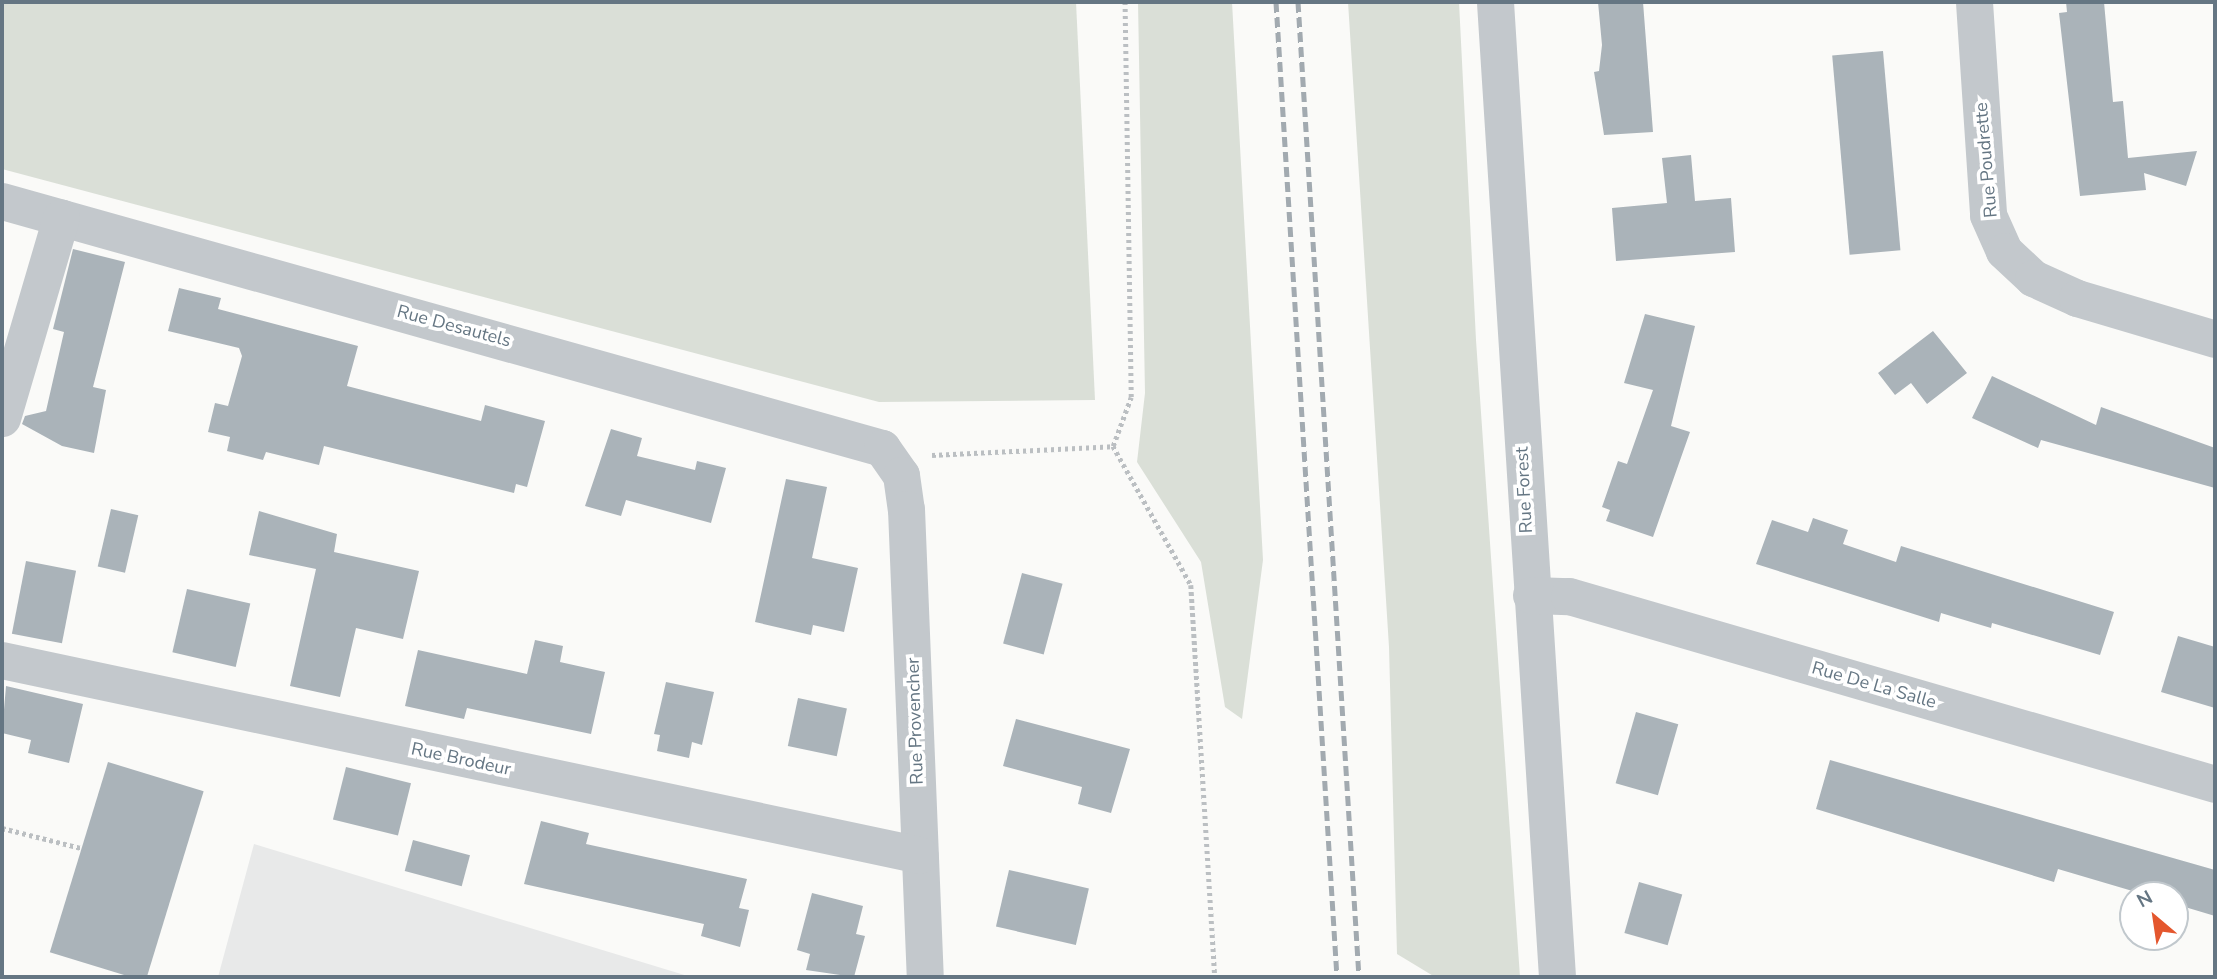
<!DOCTYPE html>
<html>
<head>
<meta charset="utf-8">
<style>
  body { margin:0 }
  #map { position:relative; width:2217px; height:979px; overflow:hidden; background:#fafaf8; font-family:"Nunito Sans",sans-serif }
  div>[style] { position:absolute }
  [style*='--x'] { left:calc(var(--x)*1px); top:calc(var(--y)*1px); width:calc(var(--w)*1px); rotate:calc(var(--a)*1deg) }
  .built>* { inset:0; background:#e8e9e9 }
  .green>* { inset:0; background:#dadfd7 }
  .building>* { inset:0; background:#aab3b9; transform-origin:0 0 }
  .path>* { height:4.5px; margin-top:-2.25px; transform-origin:0; background:repeating-linear-gradient(90deg,#bbbfc2 0 3.5px,transparent 0 7px) }
  .minor>* { height:37px; margin:-18.5px; padding:0 18.5px; transform-origin:18.5px; border-radius:18.5px; background:#c3c8cc }
  .rail>* { height:5px; margin-top:-2.5px; transform-origin:0; background:repeating-linear-gradient(90deg,#a2aab0 0 10px,transparent 0 15px) }
  span { translate:-50% -50%; white-space:nowrap; text-align:center; line-height:1.15; -webkit-text-stroke:7px #fff; paint-order:stroke }
  .street-label { font-size:18px; color:#657683 }
  .frame { position:absolute; inset:0; border:4px solid #657683; pointer-events:none }
  .north { position:absolute; left:2119px; top:881px; width:70px; height:70px; box-sizing:border-box; background:#fff; border:2px solid #c1c8cd; border-radius:50%; rotate:331deg; font-size:19px; font-weight:700; line-height:28px; text-align:center; color:#657683 }
  .north::after { content:''; display:block; margin:auto; width:24px; height:32px; background:#e4572e; clip-path:polygon(50% 0,100% 100%,50% 72%,0 100%) }
</style>
</head>
<body>
<div id="map">
  <div class="built">
    <div style="clip-path:polygon(254px 844px,691px 977px,218px 977px)"></div>
  </div>
  <div class="green">
    <div style="clip-path:polygon(2px 2px,1076px 2px,1095px 400px,879px 402px,2px 169px)"></div>
    <div style="clip-path:polygon(1138px 2px,1232px 2px,1263px 560px,1242px 719px,1225px 707px,1201px 562px,1137px 462px,1145px 393px)"></div>
    <div style="clip-path:polygon(1348px 2px,1459px 2px,1476px 340px,1520px 977px,1435px 977px,1397px 954px,1389px 647px)"></div>
  </div>
  <div class="building">
    <div style="clip-path:polygon(1598px 2px,1643px 2px,1653px 132px,1604px 135px,1594px 72px,1599px 71px,1602px 45px)"></div>
    <div style="clip-path:polygon(2066px 2px,2104px 2px,2113px 102px,2123px 101px,2128px 158px,2197px 151px,2186px 186px,2144px 173px,2146px 190px,2080px 196px,2059px 13px,2067px 12px)"></div>
    <div style="left:1883px;top:51px;width:200px;height:51px;rotate:85deg"></div>
    <div style="clip-path:polygon(1691px 155px,1695px 201px,1731px 198px,1735px 252px,1616px 261px,1612px 208px,1667px 203px,1662px 158px)"></div>
    <div style="clip-path:polygon(73px 249px,125px 262px,93px 387px,106px 390px,94px 453px,62px 446px,22px 424px,25px 416px,46px 411px,64px 332px,53px 329px)"></div>
    <div style="clip-path:polygon(179px 288px,221px 298px,218px 309px,358px 346px,347px 386px,481px 421px,485px 405px,545px 421px,527px 487px,516px 484px,514px 493px,324px 446px,319px 465px,266px 452px,263px 460px,227px 451px,230px 437px,208px 432px,215px 403px,228px 406px,242px 356px,239px 348px,168px 331px)"></div>
    <div style="clip-path:polygon(1645px 314px,1695px 326px,1671px 426px,1690px 432px,1653px 537px,1606px 521px,1610px 510px,1602px 507px,1618px 461px,1627px 464px,1653px 390px,1624px 383px)"></div>
    <div style="clip-path:polygon(1933px 331px,1967px 373px,1927px 404px,1911px 383px,1895px 395px,1878px 373px)"></div>
    <div style="clip-path:polygon(1992px 376px,2096px 425px,2101px 407px,2215px 448px,2215px 488px,2041px 440px,2038px 448px,1972px 418px)"></div>
    <div style="clip-path:polygon(611px 429px,642px 438px,637px 456px,695px 470px,697px 461px,726px 468px,711px 523px,626px 500px,621px 516px,585px 506px)"></div>
    <div style="clip-path:polygon(786px 479px,827px 487px,812px 558px,858px 568px,844px 632px,813px 625px,811px 635px,755px 622px)"></div>
    <div style="left:111px;top:509px;width:28px;height:59px;rotate:13deg"></div>
    <div style="clip-path:polygon(259px 511px,337px 534px,334px 552px,419px 571px,403px 639px,356px 628px,340px 697px,290px 686px,316px 569px,249px 555px)"></div>
    <div style="clip-path:polygon(1813px 518px,1848px 530px,1843px 544px,1896px 562px,1901px 546px,2114px 612px,2100px 655px,1992px 623px,1991px 628px,1941px 613px,1939px 622px,1756px 564px,1772px 520px,1808px 532px)"></div>
    <div style="left:26px;top:561px;width:51px;height:74px;rotate:11deg"></div>
    <div style="left:1022px;top:573px;width:42px;height:73px;rotate:15deg"></div>
    <div style="left:187px;top:589px;width:65px;height:65px;rotate:13deg"></div>
    <div style="clip-path:polygon(2178px 636px,2215px 647px,2215px 708px,2161px 692px)"></div>
    <div style="clip-path:polygon(535px 640px,563px 646px,560px 662px,605px 672px,591px 734px,467px 708px,464px 719px,405px 706px,418px 650px,527px 674px)"></div>
    <div style="clip-path:polygon(666px 682px,714px 692px,702px 745px,692px 742px,689px 758px,657px 751px,660px 735px,654px 734px)"></div>
    <div style="clip-path:polygon(6px 686px,83px 704px,69px 763px,28px 753px,31px 740px,2px 733px)"></div>
    <div style="left:798px;top:698px;width:50px;height:49px;rotate:12deg"></div>
    <div style="left:1636px;top:712px;width:44px;height:74px;rotate:16deg"></div>
    <div style="clip-path:polygon(1016px 719px,1130px 749px,1111px 813px,1078px 804px,1082px 787px,1003px 766px)"></div>
    <div style="clip-path:polygon(1830px 760px,2215px 870px,2215px 916px,2175px 904px,2175px 895px,2146px 895px,2058px 869px,2054px 882px,1816px 809px)"></div>
    <div style="left:108px;top:762px;width:100px;height:199px;rotate:17deg"></div>
    <div style="left:346px;top:767px;width:67px;height:54px;rotate:14deg"></div>
    <div style="clip-path:polygon(541px 821px,589px 833px,586px 844px,747px 879px,739px 908px,749px 910px,740px 947px,701px 936px,704px 924px,524px 884px)"></div>
    <div style="left:413px;top:840px;width:59px;height:32px;rotate:15deg"></div>
    <div style="left:1009px;top:870px;width:82px;height:58px;rotate:13deg"></div>
    <div style="left:1639px;top:882px;width:45px;height:53px;rotate:16deg"></div>
    <div style="clip-path:polygon(812px 893px,863px 906px,856px 934px,865px 936px,854px 977px,806px 970px,810px 954px,797px 950px)"></div>
  </div>
  <div class="path">
    <div style="--x:1113;--y:446;--w:159;--a:60.7"></div>
    <div style="--x:1191;--y:585;--w:393;--a:86.5"></div>
    <div style="--x:1113;--y:446;--w:52;--a:-69.8"></div>
    <div style="--x:1131;--y:397;--w:395;--a:-90.9"></div>
    <div style="--x:932;--y:455;--w:181;--a:-2.8"></div>
    <div style="--x:2;--y:828;--w:81;--a:14.2"></div>
  </div>
  <div class="minor">
    <div style="--x:1495;--y:2;--w:977;--a:86.36"></div>
    <div style="--x:1974;--y:2;--w:213;--a:86.2"></div>
    <div style="--x:1988;--y:215;--w:39;--a:66"></div>
    <div style="--x:2004;--y:251;--w:40;--a:43"></div>
    <div style="--x:2033;--y:278;--w:48;--a:24.4"></div>
    <div style="--x:2077;--y:298;--w:144;--a:16.5"></div>
    <div style="--x:2;--y:201;--w:914;--a:15.68"></div>
    <div style="--x:882;--y:448;--w:33;--a:55"></div>
    <div style="--x:901;--y:475;--w:34;--a:82"></div>
    <div style="--x:906;--y:509;--w:468;--a:87.7"></div>
    <div style="--x:2;--y:418;--w:209;--a:-73.6"></div>
    <div style="--x:1531;--y:595;--w:38;--a:2"></div>
    <div style="--x:1569;--y:596;--w:673;--a:16.23"></div>
    <div style="--x:2;--y:660;--w:938;--a:11.99"></div>
  </div>
  <div class="rail">
    <div style="--x:1276;--y:2;--w:977;--a:86.42"></div>
    <div style="--x:1298;--y:2;--w:977;--a:86.42"></div>
  </div>
  <div class="street-label">
    <span style="left:1986px;top:160px;rotate:-95deg">Rue Poudrette</span>
    <span style="left:454px;top:326px;rotate:15deg">Rue Desautels</span>
    <span style="left:1524px;top:490px;rotate:-93deg">Rue Forest</span>
    <span style="left:1874px;top:685px;rotate:16deg">Rue De La Salle</span>
    <span style="left:915px;top:721px;rotate:-92deg">Rue Provencher</span>
    <span style="left:461px;top:759px;rotate:12deg">Rue Brodeur</span>
  </div>
  <div class="frame"></div>
  <div class="north">N</div>
</div>
</body>
</html>
